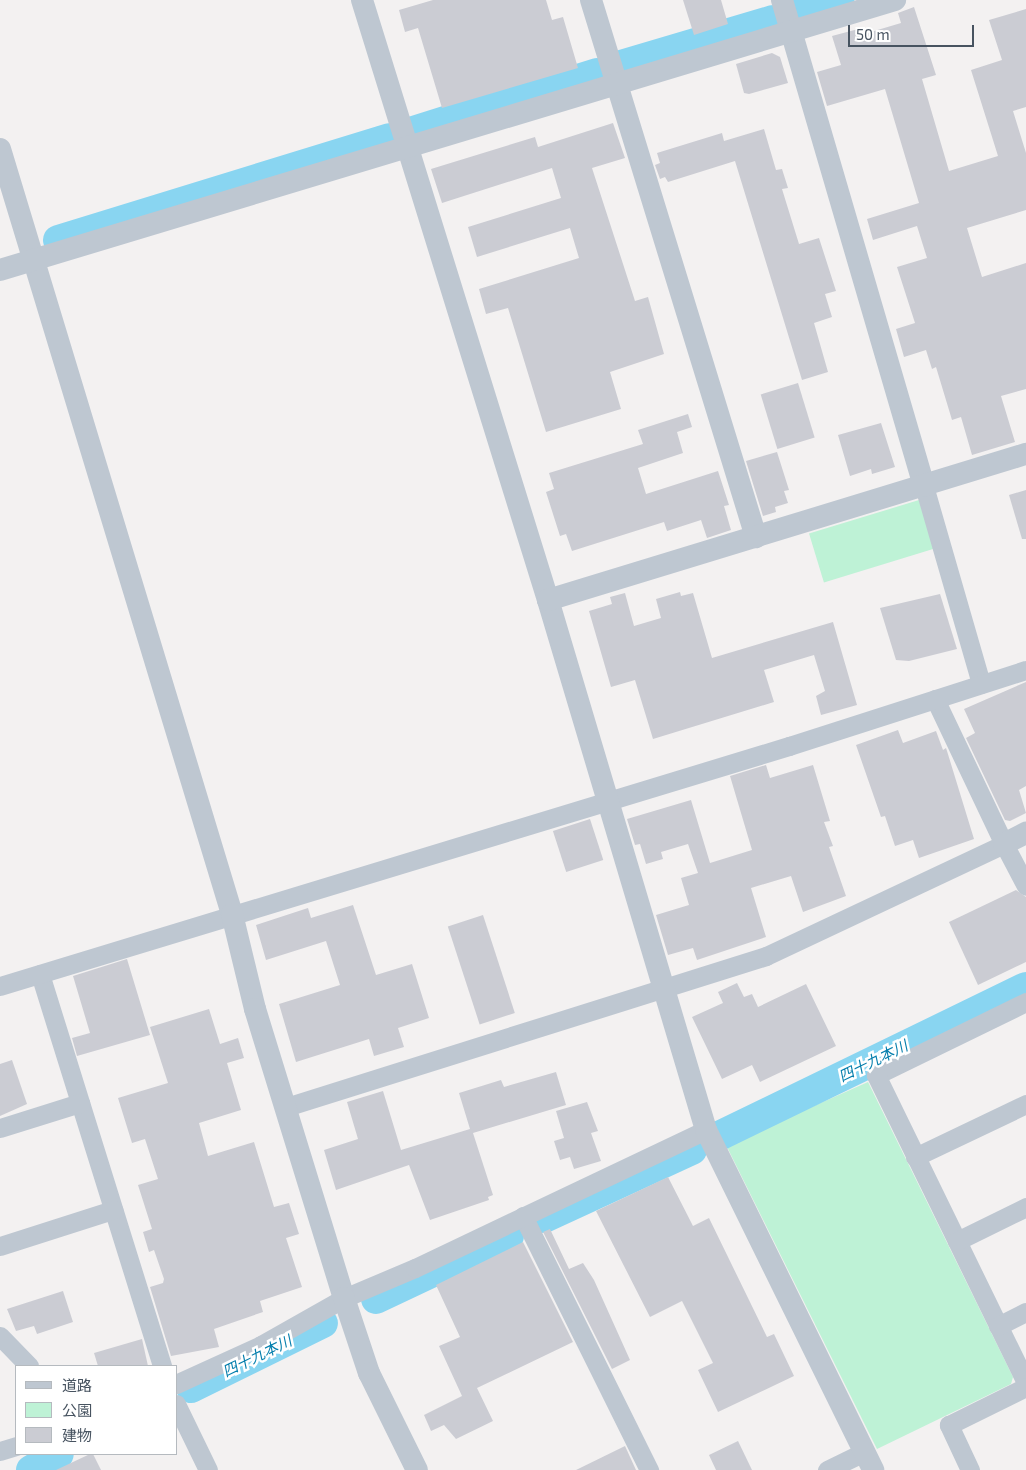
<!DOCTYPE html>
<html>
<head>
<meta charset="utf-8">
<style>
  body { margin:0 }
  #map { position:relative; width:1026px; height:1470px; overflow:hidden; background:#f3f1f1; font-family:"Exo 2","Noto Sans JP",sans-serif }
  div>[style] { position:absolute }
  [style*='--x'] { left:calc(var(--x)*1px); top:calc(var(--y)*1px); width:calc(var(--w)*1px); rotate:calc(var(--a)*1deg) }
  .green>* { inset:0; background:#bef2d6; transform-origin:0 0 }
  .river>* { height:30px; margin:-15px; padding:0 15px; transform-origin:15px; border-radius:15px; background:#89d5f1 }
  .building>* { inset:0; background:#cbccd3; transform-origin:0 0 }
  .minor>* { height:19px; margin:-9.5px; padding:0 9.5px; transform-origin:9.5px; border-radius:9.5px; background:#bec7d1 }
  .tertiary>* { height:22px; margin:-11px; padding:0 11px; transform-origin:11px; border-radius:11px; background:#bec7d1 }
  span { translate:-50% -50%; white-space:nowrap; text-align:center; line-height:1.15; -webkit-text-stroke:5px #fff; paint-order:stroke }
  .water-label { font-size:15px; color:#067fad; font-style:italic }
  .legend { position:absolute; left:15px; top:1365px; width:162px; height:90px; box-sizing:border-box; background:#fff; border:1px solid #b5babf; margin:0; padding:6px 9px; list-style:none; font-size:15px; color:#475360 }
  .legend li { display:flex; align-items:center; gap:10px; height:25px }
  .legend b { width:25px; border:1px solid #b5babf }
  .scale { position:absolute; left:848px; top:25px; width:126px; height:22px; box-sizing:border-box; border:2px solid #475360; border-top:0; padding-left:6px; font-size:15px; line-height:18px; white-space:nowrap; color:#475360; -webkit-text-stroke:4px #fff; paint-order:stroke }
</style>
</head>
<body>
<div id="map">
  <div class="green">
    <div style="left:919px;top:500px;width:51px;height:115px;rotate:73deg"></div>
    <div style="clip-path:polygon(868px 1082px,1013px 1377px,1011px 1384px,877px 1449px,726px 1145px)"></div>
  </div>
  <div class="river">
    <div style="--x:801;--y:11;--w:40;--a:-16"></div>
    <div style="--x:618;--y:66;--w:162;--a:-16.5"></div>
    <div style="--x:410;--y:132;--w:196;--a:-17.5"></div>
    <div style="--x:58;--y:240;--w:346;--a:-17.1"></div>
    <div style="--x:721;--y:1135;--w:339;--a:-25.9"></div>
    <div style="--x:544;--y:1218;--w:163;--a:-24.7"></div>
    <div style="--x:376;--y:1299;--w:147;--a:-25.3"></div>
    <div style="--x:191;--y:1388;--w:147;--a:-26.2"></div>
    <div style="--x:31;--y:1470;--w:32;--a:-30"></div>
  </div>
  <div class="building">
    <div style="clip-path:polygon(433px 0,546px 0,552px 20px,563px 17px,578px 68px,442px 108px,418px 28px,405px 32px,399px 10px)"></div>
    <div style="clip-path:polygon(683px 0,721px 0,728px 24px,694px 35px)"></div>
    <div style="clip-path:polygon(914px 7px,936px 75px,922px 79px,949px 171px,998px 156px,971px 70px,1002px 60px,989px 20px,1026px 9px,1026px 107px,1013px 111px,1026px 153px,1026px 210px,967px 228px,982px 277px,1026px 263px,1026px 389px,1001px 396px,1015px 442px,972px 455px,961px 417px,952px 420px,936px 367px,932px 369px,926px 350px,904px 357px,896px 329px,915px 323px,897px 267px,927px 258px,917px 226px,873px 240px,867px 219px,919px 203px,885px 89px,827px 106px,817px 72px,841px 65px,832px 36px,862px 28px,864px 34px,901px 23px,898px 13px)"></div>
    <div style="clip-path:polygon(772px 53px,780px 57px,788px 83px,749px 94px,744px 93px,736px 64px)"></div>
    <div style="clip-path:polygon(613px 123px,625px 158px,592px 168px,635px 301px,648px 297px,664px 354px,610px 372px,621px 409px,546px 432px,508px 308px,486px 314px,479px 289px,579px 258px,570px 228px,477px 257px,468px 227px,561px 198px,552px 168px,442px 203px,431px 169px,535px 137px,538px 147px)"></div>
    <div style="clip-path:polygon(764px 129px,776px 170px,782px 169px,788px 188px,782px 189px,799px 244px,819px 238px,836px 291px,825px 294px,832px 317px,814px 323px,828px 372px,802px 380px,735px 161px,668px 182px,665px 177px,660px 179px,655px 165px,660px 163px,657px 153px,722px 133px,724px 141px)"></div>
    <div style="left:798px;top:383px;width:57px;height:39px;rotate:73deg"></div>
    <div style="clip-path:polygon(688px 414px,692px 427px,677px 432px,683px 453px,638px 468px,646px 494px,718px 471px,729px 505px,724px 506px,731px 530px,707px 538px,701px 520px,667px 531px,664px 522px,572px 551px,566px 534px,560px 536px,546px 492px,554px 489px,549px 473px,643px 444px,638px 430px)"></div>
    <div style="clip-path:polygon(881px 423px,895px 467px,872px 474px,871px 469px,850px 476px,838px 435px)"></div>
    <div style="clip-path:polygon(777px 452px,789px 490px,784px 491px,788px 503px,775px 507px,776px 512px,763px 516px,746px 461px)"></div>
    <div style="clip-path:polygon(1026px 490px,1026px 539px,1022px 539px,1009px 495px)"></div>
    <div style="clip-path:polygon(680px 592px,681px 596px,693px 593px,712px 658px,833px 622px,857px 705px,821px 715px,816px 696px,825px 691px,814px 655px,764px 670px,774px 702px,653px 739px,635px 680px,611px 687px,589px 611px,612px 604px,610px 597px,625px 593px,634px 626px,661px 618px,656px 599px)"></div>
    <div style="clip-path:polygon(940px 594px,957px 649px,909px 661px,896px 660px,880px 608px)"></div>
    <div style="clip-path:polygon(1026px 682px,1026px 786px,1019px 790px,1026px 813px,1010px 821px,1005px 820px,966px 738px,975px 733px,964px 709px)"></div>
    <div style="clip-path:polygon(898px 730px,903px 743px,936px 731px,943px 750px,946px 748px,947px 751px,974px 839px,919px 858px,913px 840px,895px 846px,885px 816px,881px 817px,856px 745px)"></div>
    <div style="clip-path:polygon(766px 765px,770px 778px,813px 765px,830px 821px,824px 822px,833px 846px,829px 847px,846px 896px,803px 912px,791px 876px,751px 888px,766px 937px,697px 960px,693px 948px,668px 955px,656px 915px,689px 905px,681px 878px,698px 873px,688px 844px,661px 852px,663px 859px,646px 864px,640px 844px,635px 845px,627px 819px,691px 800px,710px 863px,752px 850px,730px 776px)"></div>
    <div style="left:590px;top:819px;width:43px;height:39px;rotate:72deg"></div>
    <div style="clip-path:polygon(1016px 890px,1026px 897px,1026px 962px,978px 985px,949px 922px)"></div>
    <div style="clip-path:polygon(353px 905px,376px 975px,412px 964px,429px 1018px,398px 1028px,404px 1047px,374px 1056px,369px 1039px,296px 1062px,279px 1004px,340px 985px,326px 941px,266px 960px,256px 925px,308px 908px,311px 918px)"></div>
    <div style="left:483px;top:915px;width:103px;height:37px;rotate:72deg"></div>
    <div style="clip-path:polygon(127px 959px,150px 1035px,77px 1056px,72px 1038px,90px 1033px,73px 976px)"></div>
    <div style="clip-path:polygon(737px 983px,744px 997px,752px 994px,758px 1007px,806px 984px,836px 1046px,760px 1082px,752px 1065px,722px 1079px,692px 1017px,723px 1003px,718px 992px)"></div>
    <div style="clip-path:polygon(209px 1009px,220px 1044px,238px 1038px,244px 1058px,227px 1063px,241px 1110px,199px 1123px,208px 1156px,254px 1142px,274px 1207px,289px 1203px,299px 1234px,286px 1238px,302px 1287px,260px 1301px,263px 1312px,214px 1329px,219px 1347px,171px 1356px,150px 1287px,163px 1283px,164px 1279px,154px 1250px,149px 1252px,143px 1232px,152px 1229px,138px 1185px,158px 1179px,145px 1139px,132px 1143px,118px 1098px,168px 1083px,150px 1027px)"></div>
    <div style="clip-path:polygon(12px 1060px,27px 1104px,0 1116px,0 1064px)"></div>
    <div style="clip-path:polygon(556px 1072px,566px 1105px,473px 1133px,493px 1195px,488px 1197px,489px 1200px,430px 1220px,409px 1165px,336px 1190px,324px 1150px,358px 1139px,347px 1102px,383px 1091px,401px 1150px,470px 1129px,459px 1093px,501px 1080px,504px 1087px)"></div>
    <div style="clip-path:polygon(587px 1102px,598px 1131px,591px 1133px,601px 1161px,574px 1169px,570px 1157px,560px 1160px,554px 1141px,564px 1138px,556px 1111px)"></div>
    <div style="clip-path:polygon(668px 1177px,693px 1226px,709px 1218px,767px 1337px,774px 1334px,794px 1376px,718px 1412px,698px 1370px,713px 1363px,682px 1301px,650px 1317px,596px 1211px)"></div>
    <div style="clip-path:polygon(550px 1229px,569px 1269px,583px 1263px,594px 1280px,630px 1360px,612px 1369px,543px 1232px)"></div>
    <div style="clip-path:polygon(523px 1242px,573px 1342px,477px 1388px,493px 1421px,456px 1439px,444px 1425px,431px 1431px,424px 1415px,462px 1396px,439px 1346px,460px 1337px,436px 1285px)"></div>
    <div style="clip-path:polygon(63px 1291px,73px 1322px,37px 1334px,34px 1326px,16px 1331px,7px 1309px)"></div>
    <div style="clip-path:polygon(142px 1339px,148px 1366px,98px 1366px,94px 1353px)"></div>
    <div style="clip-path:polygon(738px 1441px,752px 1470px,716px 1470px,709px 1455px)"></div>
    <div style="clip-path:polygon(625px 1446px,636px 1470px,576px 1470px)"></div>
    <div style="clip-path:polygon(90px 1454px,93px 1454px,101px 1470px,56px 1470px)"></div>
  </div>
  <div class="minor">
    <div style="--x:924;--y:486;--w:206;--a:73.9"></div>
    <div style="--x:935;--y:699;--w:161;--a:64.6"></div>
    <div style="--x:40;--y:974;--w:411;--a:72.7"></div>
    <div style="--x:0;--y:986;--w:825;--a:-16.92"></div>
    <div style="--x:789;--y:746;--w:249;--a:-17.8"></div>
    <div style="--x:1026;--y:1002;--w:167;--a:154"></div>
    <div style="--x:876;--y:1075;--w:343;--a:64"></div>
    <div style="--x:286;--y:1107;--w:503;--a:-17.46"></div>
    <div style="--x:766;--y:956;--w:263;--a:-25.2"></div>
    <div style="--x:1004;--y:844;--w:47;--a:62.4"></div>
    <div style="--x:0;--y:1128;--w:84;--a:-17.4"></div>
    <div style="--x:915;--y:1157;--w:123;--a:-25.5"></div>
    <div style="--x:523;--y:1216;--w:284;--a:63.6"></div>
    <div style="--x:957;--y:1241;--w:77;--a:-26.2"></div>
    <div style="--x:0;--y:1246;--w:119;--a:-17.7"></div>
    <div style="--x:998;--y:1326;--w:31;--a:-27"></div>
    <div style="--x:0;--y:1336;--w:42;--a:46"></div>
    <div style="--x:176;--y:1384;--w:94;--a:-24.6"></div>
    <div style="--x:261;--y:1345;--w:95;--a:-29.5"></div>
    <div style="--x:344;--y:1298;--w:77;--a:-22.9"></div>
    <div style="--x:415;--y:1268;--w:322;--a:-25.4"></div>
    <div style="--x:176;--y:1404;--w:73;--a:64.1"></div>
    <div style="--x:0;--y:1451;--w:17;--a:-17"></div>
    <div style="--x:827;--y:1470;--w:41;--a:-25.9"></div>
    <div style="--x:970;--y:1470;--w:50;--a:-115"></div>
    <div style="--x:949;--y:1425;--w:86;--a:-26.3"></div>
  </div>
  <div class="tertiary">
    <div style="--x:362;--y:0;--w:628;--a:72.78"></div>
    <div style="--x:548;--y:600;--w:553;--a:73.4"></div>
    <div style="--x:706;--y:1130;--w:379;--a:63.8"></div>
    <div style="--x:591;--y:0;--w:562;--a:72.92"></div>
    <div style="--x:782;--y:0;--w:506;--a:73.71"></div>
    <div style="--x:0;--y:149;--w:799;--a:73.13"></div>
    <div style="--x:232;--y:914;--w:98;--a:76.4"></div>
    <div style="--x:255;--y:1009;--w:302;--a:72.9"></div>
    <div style="--x:344;--y:1298;--w:79;--a:71.6"></div>
    <div style="--x:369;--y:1373;--w:108;--a:63.7"></div>
    <div style="--x:0;--y:270;--w:935;--a:-16.79"></div>
    <div style="--x:548;--y:600;--w:500;--a:-17"></div>
    <div style="--x:1004;--y:844;--w:25;--a:-27"></div>
  </div>
  <div class="water-label">
    <span style="left:873px;top:1061px;rotate:-26deg">四十九本川</span>
    <span style="left:257px;top:1356px;rotate:-26deg">四十九本川</span>
  </div>
  <ul class="legend">
  <li><b style="height:6px;background:#bec7d1"></b>道路</li>
  <li><b style="height:14px;background:#bef2d6"></b>公園</li>
  <li><b style="height:14px;background:#cbccd3"></b>建物</li>
  </ul>
  <div class="scale">50 m</div>
</div>
</body>
</html>
